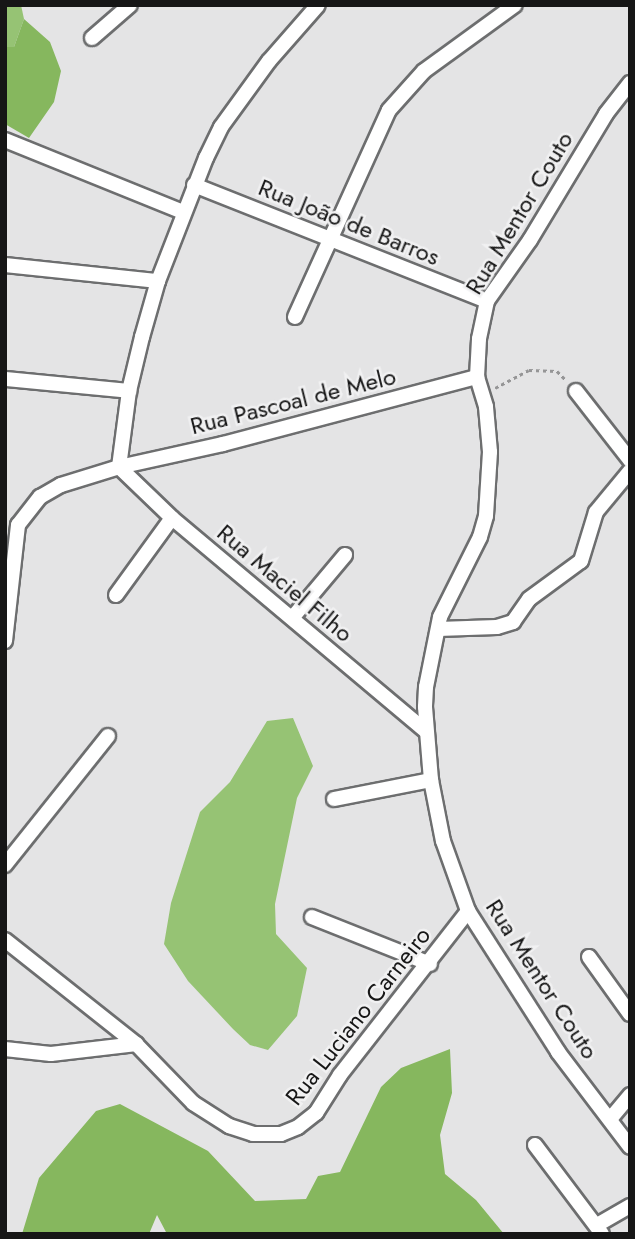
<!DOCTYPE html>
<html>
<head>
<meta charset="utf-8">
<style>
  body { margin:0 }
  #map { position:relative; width:635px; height:1239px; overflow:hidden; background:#e4e4e5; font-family:Jost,sans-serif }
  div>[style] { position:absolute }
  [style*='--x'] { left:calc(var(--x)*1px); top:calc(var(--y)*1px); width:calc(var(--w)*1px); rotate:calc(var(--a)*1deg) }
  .green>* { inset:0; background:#96c374 }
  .forest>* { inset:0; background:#86b75e }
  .path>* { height:2.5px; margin-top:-1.25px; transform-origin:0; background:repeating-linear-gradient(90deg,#959596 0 3.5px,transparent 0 7px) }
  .roads { filter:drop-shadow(2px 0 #6d6e6f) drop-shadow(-2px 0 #6d6e6f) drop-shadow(0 2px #6d6e6f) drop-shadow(0 -2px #6d6e6f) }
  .minor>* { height:14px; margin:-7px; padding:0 7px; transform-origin:7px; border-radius:7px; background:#fff }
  span { translate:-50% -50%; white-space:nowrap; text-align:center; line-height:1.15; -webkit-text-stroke:5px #f1f1f2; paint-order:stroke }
  .street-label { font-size:24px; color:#161616 }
  .frame { position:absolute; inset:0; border:7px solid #161616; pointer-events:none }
</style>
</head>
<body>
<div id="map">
  <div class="green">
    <div style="clip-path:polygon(5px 5px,21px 5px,24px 19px,14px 47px,5px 47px)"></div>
    <div style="clip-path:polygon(293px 718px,313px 766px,297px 798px,275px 904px,276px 934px,307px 968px,297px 1016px,268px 1050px,250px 1045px,233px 1029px,188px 981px,164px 944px,171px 903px,200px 812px,230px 782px,267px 721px)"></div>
  </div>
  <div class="forest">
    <div style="clip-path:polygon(24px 19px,50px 42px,61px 71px,54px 102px,29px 138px,5px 124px,5px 47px,14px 47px)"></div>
    <div style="clip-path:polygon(450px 1049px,452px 1093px,440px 1135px,445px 1174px,476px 1200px,504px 1234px,167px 1234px,157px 1215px,149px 1234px,22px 1234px,39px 1178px,96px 1111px,120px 1104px,208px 1151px,255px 1201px,306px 1199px,318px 1176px,340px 1172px,381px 1087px,401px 1068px)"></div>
  </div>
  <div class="path">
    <div style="--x:495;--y:388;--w:38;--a:-28"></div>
    <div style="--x:529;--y:370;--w:28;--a:2"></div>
    <div style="--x:557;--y:371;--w:14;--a:45"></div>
  </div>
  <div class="roads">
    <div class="minor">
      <div style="--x:92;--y:38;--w:50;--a:-41"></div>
      <div style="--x:630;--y:83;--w:39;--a:128"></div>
      <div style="--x:606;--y:114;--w:147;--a:121.1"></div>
      <div style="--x:530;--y:240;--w:75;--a:125.2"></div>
      <div style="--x:487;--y:301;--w:39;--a:102"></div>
      <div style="--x:479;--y:339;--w:38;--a:93"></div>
      <div style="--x:477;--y:377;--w:31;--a:73"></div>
      <div style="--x:486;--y:407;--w:45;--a:84.9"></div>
      <div style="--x:490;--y:452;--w:64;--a:93.6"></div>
      <div style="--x:486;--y:516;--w:22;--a:106"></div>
      <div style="--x:480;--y:537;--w:89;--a:116.6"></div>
      <div style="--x:440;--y:617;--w:71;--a:101.3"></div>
      <div style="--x:426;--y:687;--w:20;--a:93"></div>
      <div style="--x:425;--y:707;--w:73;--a:85.3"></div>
      <div style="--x:431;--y:780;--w:62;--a:78.9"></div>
      <div style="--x:443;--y:841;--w:74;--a:70.3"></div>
      <div style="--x:468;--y:911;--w:167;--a:57.4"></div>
      <div style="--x:558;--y:1052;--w:119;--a:52.8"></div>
      <div style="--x:5;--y:140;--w:192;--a:22"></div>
      <div style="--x:194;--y:185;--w:315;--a:21.6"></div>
      <div style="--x:5;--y:265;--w:154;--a:6"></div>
      <div style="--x:295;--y:317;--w:227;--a:-65.6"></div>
      <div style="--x:389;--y:110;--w:52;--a:-48.1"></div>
      <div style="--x:424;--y:71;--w:112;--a:-36"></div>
      <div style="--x:5;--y:379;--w:125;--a:5.5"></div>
      <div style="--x:576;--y:391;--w:88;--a:52"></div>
      <div style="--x:119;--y:467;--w:74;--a:43.9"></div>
      <div style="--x:172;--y:518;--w:331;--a:40"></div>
      <div style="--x:119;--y:467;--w:107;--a:-12.5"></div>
      <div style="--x:223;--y:444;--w:263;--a:-14.8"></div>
      <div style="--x:116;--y:595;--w:95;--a:-54"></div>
      <div style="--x:293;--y:617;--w:81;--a:-50"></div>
      <div style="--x:438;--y:629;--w:59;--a:-1.9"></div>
      <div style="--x:497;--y:627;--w:17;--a:-17"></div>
      <div style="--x:513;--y:622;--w:28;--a:-55"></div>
      <div style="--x:529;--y:599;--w:64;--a:-36.2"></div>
      <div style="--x:581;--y:561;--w:51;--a:-73"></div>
      <div style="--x:596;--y:512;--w:53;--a:-50.3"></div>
      <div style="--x:5;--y:641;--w:117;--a:-83.6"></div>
      <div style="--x:18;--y:525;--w:36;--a:-52"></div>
      <div style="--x:40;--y:497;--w:24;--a:-30"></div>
      <div style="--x:61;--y:485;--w:61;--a:-17.2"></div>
      <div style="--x:119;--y:467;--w:77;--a:-82.5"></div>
      <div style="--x:129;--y:391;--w:56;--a:-76.5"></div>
      <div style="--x:142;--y:337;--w:58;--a:-74.1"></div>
      <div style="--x:158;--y:281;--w:132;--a:-68.7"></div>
      <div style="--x:206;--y:158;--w:34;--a:-64"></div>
      <div style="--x:221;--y:127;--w:82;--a:-54"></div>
      <div style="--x:269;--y:61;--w:74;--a:-48.8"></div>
      <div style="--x:334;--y:799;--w:99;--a:-11.1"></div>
      <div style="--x:5;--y:865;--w:165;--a:-51.4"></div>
      <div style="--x:312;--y:917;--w:127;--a:21.7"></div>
      <div style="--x:5;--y:940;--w:167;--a:38.4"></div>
      <div style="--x:136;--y:1044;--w:82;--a:46"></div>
      <div style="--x:193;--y:1103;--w:43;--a:32.6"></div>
      <div style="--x:229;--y:1126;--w:25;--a:18"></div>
      <div style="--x:253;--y:1134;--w:28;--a:0"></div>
      <div style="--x:281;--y:1134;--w:18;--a:-22"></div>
      <div style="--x:298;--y:1127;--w:23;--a:-38"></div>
      <div style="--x:316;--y:1113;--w:45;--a:-57.7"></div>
      <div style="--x:340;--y:1075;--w:208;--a:-52"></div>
      <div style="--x:589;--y:957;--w:70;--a:54.3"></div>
      <div style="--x:5;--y:1049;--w:46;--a:6.2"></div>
      <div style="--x:51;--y:1054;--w:86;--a:-6.7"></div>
      <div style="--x:611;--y:1118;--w:30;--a:-50"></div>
      <div style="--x:535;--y:1145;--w:111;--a:53"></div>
      <div style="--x:597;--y:1225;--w:38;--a:-30"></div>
    </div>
  </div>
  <div class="street-label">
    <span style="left:519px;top:213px;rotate:-59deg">Rua Mentor Couto</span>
    <span style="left:349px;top:222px;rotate:22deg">Rua João de Barros</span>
    <span style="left:293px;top:401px;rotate:-14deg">Rua Pascoal de Melo</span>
    <span style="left:285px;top:583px;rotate:40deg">Rua Maciel Filho</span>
    <span style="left:542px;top:979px;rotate:57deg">Rua Mentor Couto</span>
    <span style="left:358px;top:1016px;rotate:-52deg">Rua Luciano Carneiro</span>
  </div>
  <div class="frame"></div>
</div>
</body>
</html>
